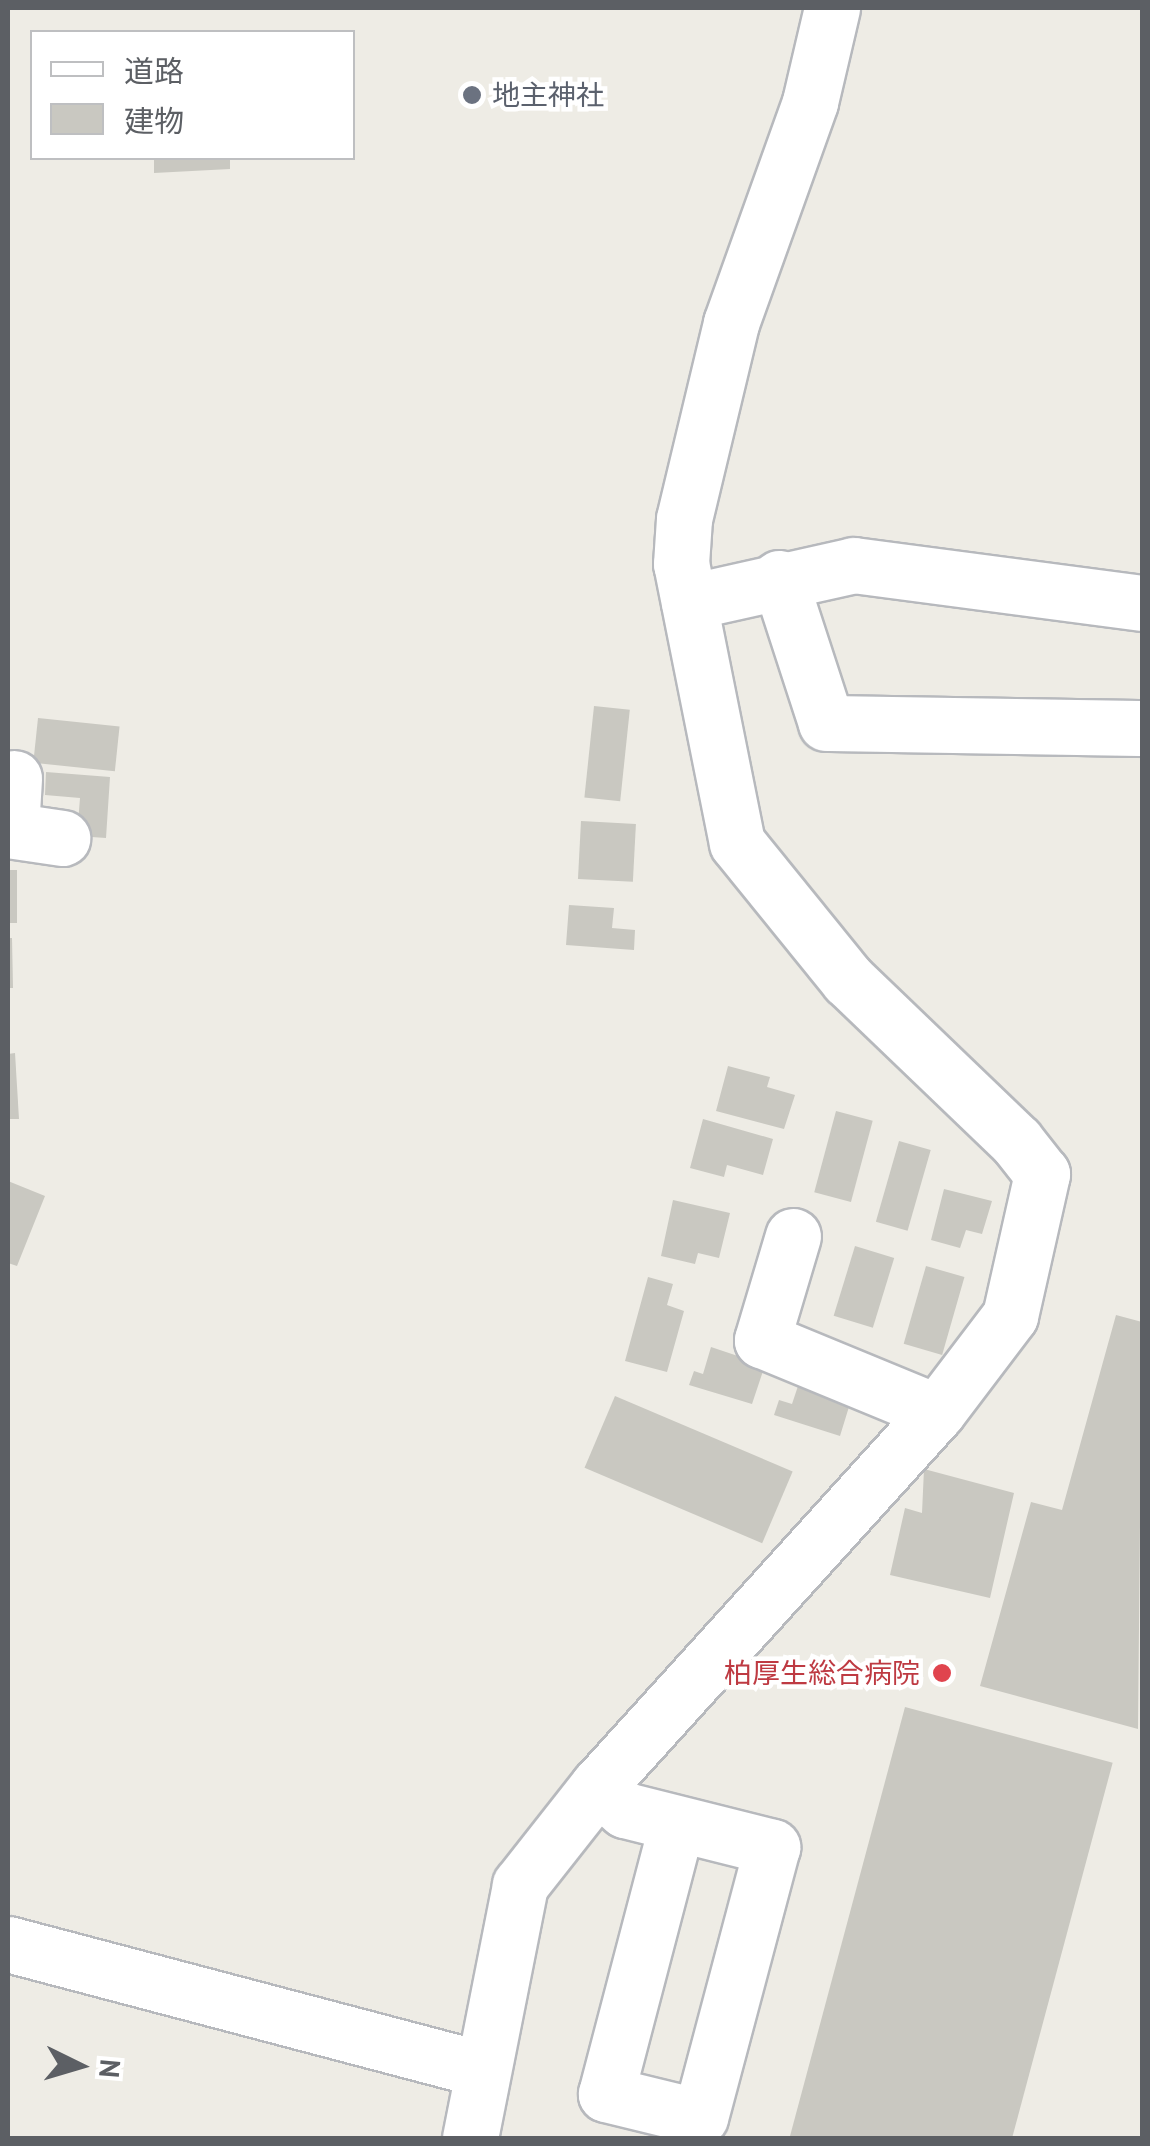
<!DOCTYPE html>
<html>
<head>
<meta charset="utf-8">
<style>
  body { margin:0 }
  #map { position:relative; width:1150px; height:2146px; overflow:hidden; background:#eeece5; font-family:"PT Sans","Noto Sans JP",sans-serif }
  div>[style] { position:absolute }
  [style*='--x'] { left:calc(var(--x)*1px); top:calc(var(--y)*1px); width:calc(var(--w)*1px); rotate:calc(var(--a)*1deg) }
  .building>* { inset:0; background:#c9c8c1; transform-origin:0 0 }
  .roads { filter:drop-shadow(2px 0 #b7b9bd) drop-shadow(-2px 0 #b7b9bd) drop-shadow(0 2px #b7b9bd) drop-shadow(0 -2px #b7b9bd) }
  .minor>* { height:55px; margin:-27.5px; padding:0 27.5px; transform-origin:27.5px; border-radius:27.5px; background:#fff }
  .dots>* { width:28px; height:28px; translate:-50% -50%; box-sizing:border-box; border:5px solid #fff; border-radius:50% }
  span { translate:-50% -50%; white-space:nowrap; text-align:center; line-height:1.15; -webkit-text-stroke:9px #fff; paint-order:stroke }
  .worship-label { font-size:28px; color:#5b616d }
  .left { translate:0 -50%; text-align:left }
  .health-label { font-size:28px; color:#be3a42 }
  .right { translate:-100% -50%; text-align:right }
  .frame { position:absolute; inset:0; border:10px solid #5c5f64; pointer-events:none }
  .legend { position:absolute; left:30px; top:30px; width:325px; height:130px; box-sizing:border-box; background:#fff; border:2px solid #bebfc1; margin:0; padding:12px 18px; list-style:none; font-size:30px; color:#5c5f64 }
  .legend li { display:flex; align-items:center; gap:20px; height:50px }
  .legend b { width:50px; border:2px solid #bebfc1 }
  .north { position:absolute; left:30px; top:2016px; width:100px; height:100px; -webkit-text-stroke:8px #fff; paint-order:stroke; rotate:95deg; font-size:28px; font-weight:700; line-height:40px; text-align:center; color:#5c5f64 }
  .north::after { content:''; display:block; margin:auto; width:35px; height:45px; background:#5c5f64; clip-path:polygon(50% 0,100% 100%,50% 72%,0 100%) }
</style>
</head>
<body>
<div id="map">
  <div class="building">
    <div style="clip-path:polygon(154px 158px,230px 158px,230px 169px,154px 173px)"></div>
    <div style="left:594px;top:706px;width:36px;height:92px;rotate:6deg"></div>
    <div style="left:38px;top:718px;width:82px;height:45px;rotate:6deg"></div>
    <div style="clip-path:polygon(46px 772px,110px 777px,106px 838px,77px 836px,80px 798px,45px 795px)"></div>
    <div style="left:581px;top:821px;width:55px;height:58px;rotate:3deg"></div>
    <div style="left:8px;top:870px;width:9px;height:53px"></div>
    <div style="clip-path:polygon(569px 905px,614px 908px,612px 928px,635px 930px,634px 950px,566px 945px)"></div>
    <div style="clip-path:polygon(8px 938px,12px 938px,13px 988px,8px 988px)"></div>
    <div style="clip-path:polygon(15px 1053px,19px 1119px,8px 1119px,8px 1054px)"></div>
    <div style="clip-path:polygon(728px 1066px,770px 1077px,767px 1087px,795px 1095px,784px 1129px,716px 1111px)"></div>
    <div style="left:836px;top:1111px;width:38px;height:84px;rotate:15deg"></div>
    <div style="clip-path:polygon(703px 1119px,773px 1139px,763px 1175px,727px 1165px,724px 1177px,690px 1168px)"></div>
    <div style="left:899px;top:1141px;width:33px;height:84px;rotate:16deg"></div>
    <div style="clip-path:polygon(8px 1181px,45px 1196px,17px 1266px,8px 1263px)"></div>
    <div style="clip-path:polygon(944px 1189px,992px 1201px,982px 1234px,966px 1230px,960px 1248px,931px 1240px)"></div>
    <div style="clip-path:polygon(673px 1200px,730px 1213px,719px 1258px,698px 1253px,695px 1264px,661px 1256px)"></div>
    <div style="left:855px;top:1246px;width:41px;height:73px;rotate:17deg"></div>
    <div style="left:926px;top:1266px;width:40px;height:81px;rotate:16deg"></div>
    <div style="clip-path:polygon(648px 1277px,673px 1284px,667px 1305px,684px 1311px,667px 1372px,625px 1361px)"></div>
    <div style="clip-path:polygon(1116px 1315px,1142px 1322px,1138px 1729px,980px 1686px,1031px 1502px,1062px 1510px)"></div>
    <div style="clip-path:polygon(711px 1347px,765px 1365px,752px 1404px,689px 1385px,694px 1371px,703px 1374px)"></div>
    <div style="clip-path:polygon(800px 1380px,852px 1397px,840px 1436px,774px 1415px,779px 1400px,792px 1404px)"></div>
    <div style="left:615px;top:1396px;width:193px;height:78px;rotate:23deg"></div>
    <div style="clip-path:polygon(924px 1469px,1014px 1493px,990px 1598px,890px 1575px,905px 1508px,922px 1513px)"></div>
    <div style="left:905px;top:1707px;width:215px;height:446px;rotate:15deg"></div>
  </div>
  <div class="roads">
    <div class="minor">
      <div style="--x:779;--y:578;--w:152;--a:72"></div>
      <div style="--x:826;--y:723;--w:316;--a:0.9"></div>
      <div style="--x:689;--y:602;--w:169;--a:-12.6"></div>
      <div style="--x:854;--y:565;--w:290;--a:7.5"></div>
      <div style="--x:11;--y:829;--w:51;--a:-86.6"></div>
      <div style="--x:8;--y:830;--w:55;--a:8.4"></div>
      <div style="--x:793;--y:1236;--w:109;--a:106.6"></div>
      <div style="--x:762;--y:1340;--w:189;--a:22.4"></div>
      <div style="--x:598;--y:1786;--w:36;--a:42"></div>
      <div style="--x:625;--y:1810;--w:152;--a:14.1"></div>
      <div style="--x:772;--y:1847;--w:279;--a:104.9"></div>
      <div style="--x:700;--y:2117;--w:97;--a:-166.3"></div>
      <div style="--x:606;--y:2094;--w:279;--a:-75.3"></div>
      <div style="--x:8;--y:1944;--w:488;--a:14.8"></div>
      <div style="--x:470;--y:2138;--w:258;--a:-78.8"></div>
      <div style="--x:520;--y:1885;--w:126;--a:-51.8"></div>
      <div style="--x:598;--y:1786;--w:505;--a:-47.81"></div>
      <div style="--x:937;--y:1412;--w:121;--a:-52.8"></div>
      <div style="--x:1010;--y:1316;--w:146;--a:-77.3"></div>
      <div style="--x:1042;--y:1174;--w:42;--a:-128.2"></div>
      <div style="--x:1016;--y:1141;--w:233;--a:-136.2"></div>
      <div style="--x:848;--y:980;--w:176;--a:-129"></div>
      <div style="--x:737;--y:843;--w:285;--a:-101.3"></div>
      <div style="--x:681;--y:564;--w:45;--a:-86.2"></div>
      <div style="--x:684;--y:519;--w:202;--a:-76.5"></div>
      <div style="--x:731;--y:323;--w:235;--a:-70.3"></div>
      <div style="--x:810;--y:102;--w:97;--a:-76.8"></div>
    </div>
  </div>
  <div class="dots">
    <div style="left:472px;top:95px;background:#6b7280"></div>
    <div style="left:942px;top:1673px;background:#e0444e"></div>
  </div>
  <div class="worship-label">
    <span class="left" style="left:492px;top:95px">地主神社</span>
  </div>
  <div class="health-label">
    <span class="right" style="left:920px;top:1673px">柏厚生総合病院</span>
  </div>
  <div class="frame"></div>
  <ul class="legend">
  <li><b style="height:12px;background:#fff"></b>道路</li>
  <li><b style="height:28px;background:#c9c8c1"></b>建物</li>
  </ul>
  <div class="north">N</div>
</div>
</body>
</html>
